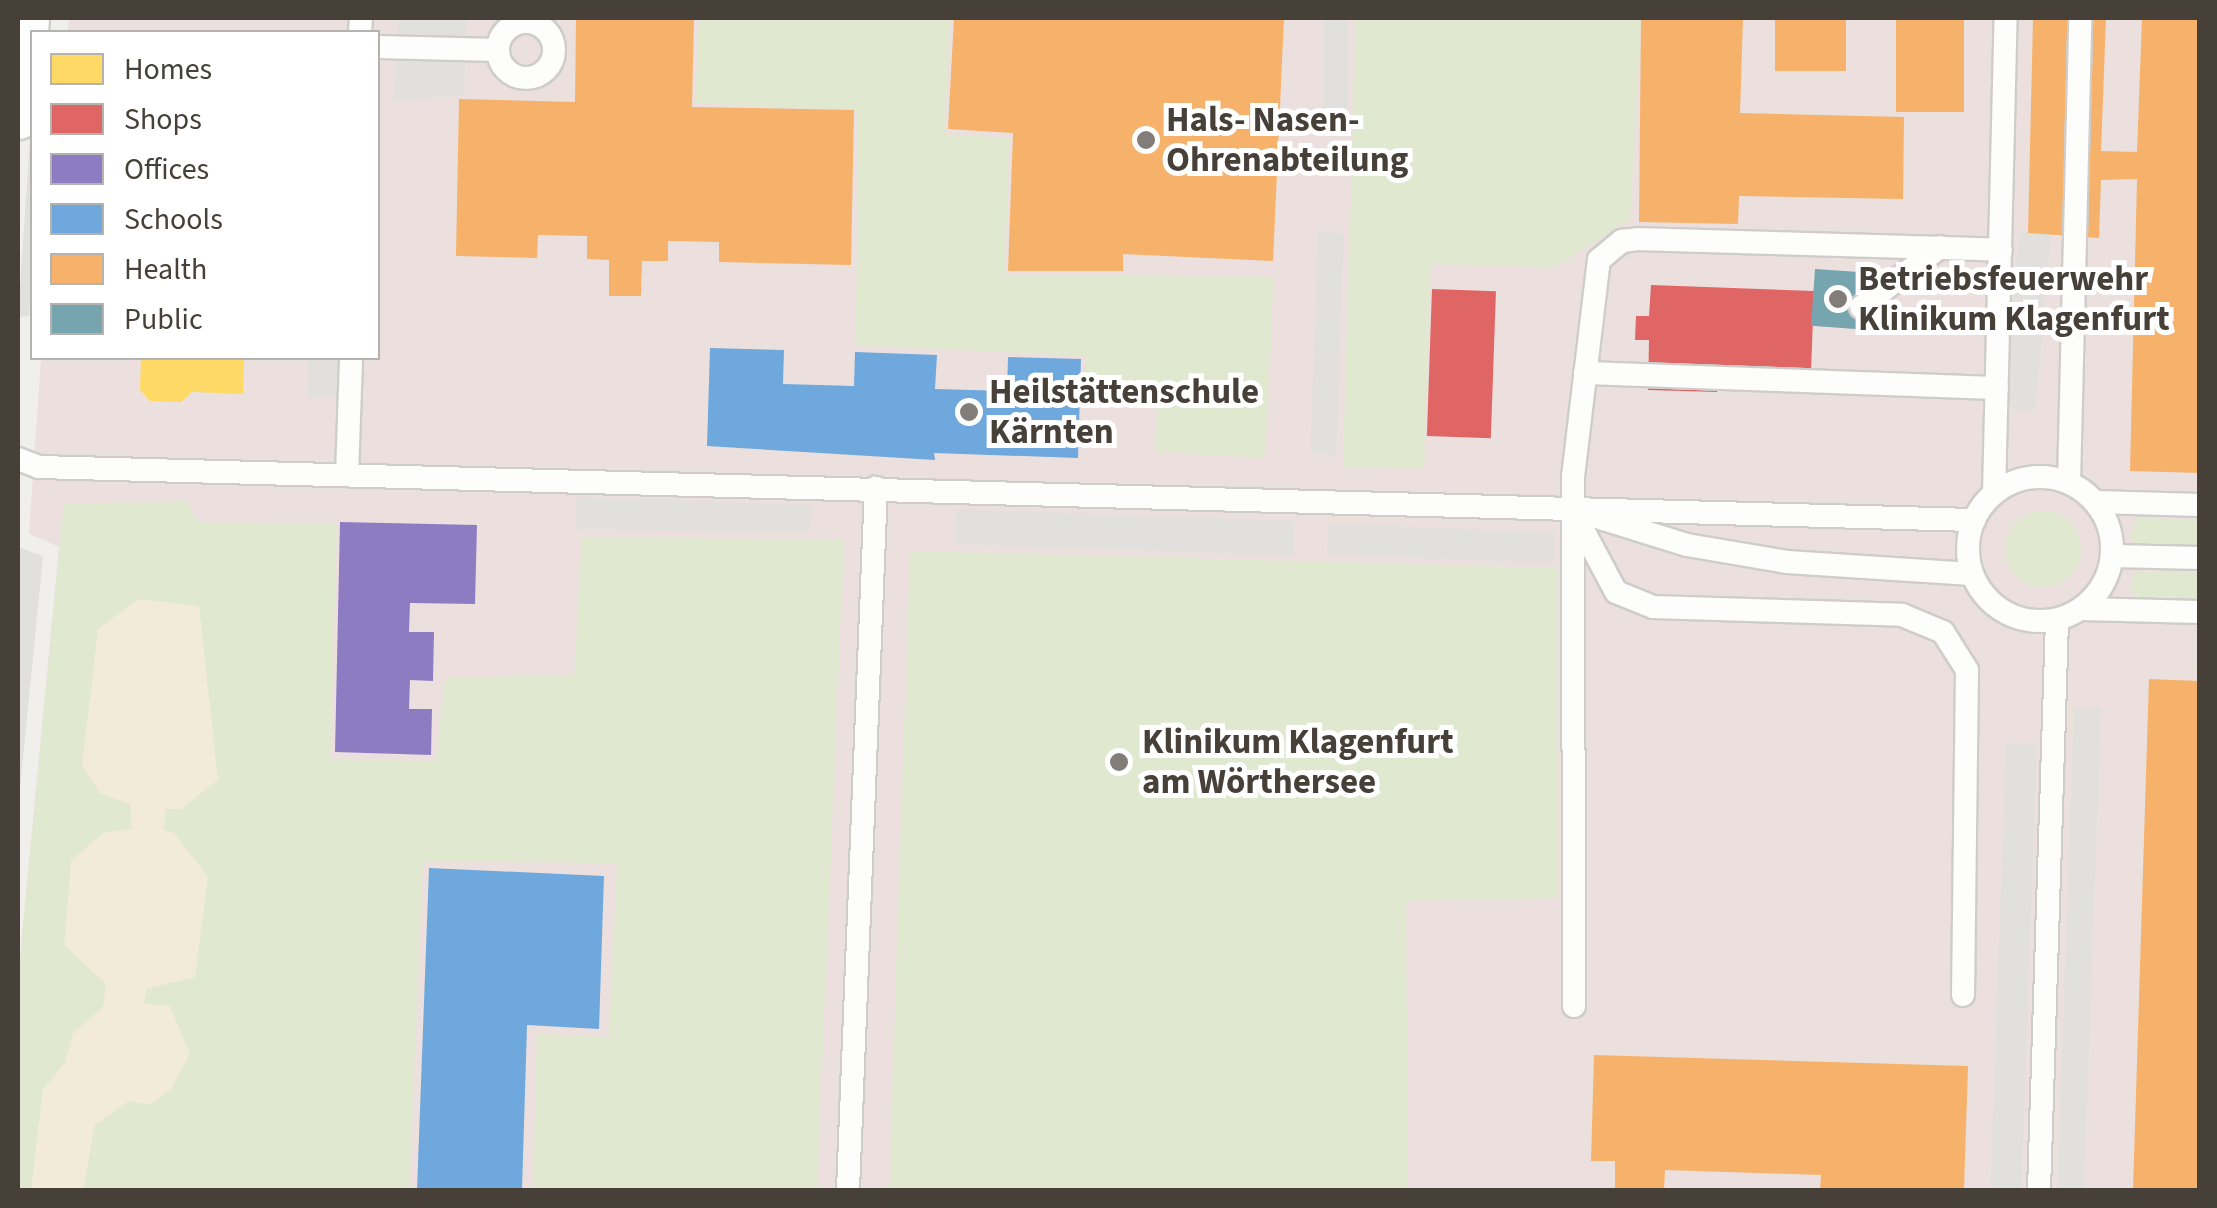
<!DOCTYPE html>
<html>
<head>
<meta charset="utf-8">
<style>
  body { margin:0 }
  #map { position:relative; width:2217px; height:1208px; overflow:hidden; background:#f1efec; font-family:"Source Sans 3",sans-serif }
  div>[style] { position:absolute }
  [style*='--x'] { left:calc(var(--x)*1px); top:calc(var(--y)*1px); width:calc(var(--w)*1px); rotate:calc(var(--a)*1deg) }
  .medical>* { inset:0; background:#ebe0de }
  .green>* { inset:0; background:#e0e8cf }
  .round { border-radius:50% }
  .sand>* { inset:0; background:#f2ebd9 }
  .parking>* { inset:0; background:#e2e0dd; transform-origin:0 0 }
  .homes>* { inset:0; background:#ffd966 }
  .shops>* { inset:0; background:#e06666; transform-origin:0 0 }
  .offices>* { inset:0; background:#8e7cc3 }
  .schools>* { inset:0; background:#6fa8dc }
  .health>* { inset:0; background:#f6b26b; transform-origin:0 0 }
  .public>* { inset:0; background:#76a5af; transform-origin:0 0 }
  .roads { filter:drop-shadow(2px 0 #cfcdca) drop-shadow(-2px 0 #cfcdca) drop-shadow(0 2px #cfcdca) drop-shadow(0 -2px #cfcdca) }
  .lane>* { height:22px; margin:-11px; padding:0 11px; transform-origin:11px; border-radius:11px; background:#fdfdfc }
  .lane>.ring { margin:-11px; padding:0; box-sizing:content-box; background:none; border:22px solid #fdfdfc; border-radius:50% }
  .street>* { height:45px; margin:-22.5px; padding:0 22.5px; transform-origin:22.5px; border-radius:22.5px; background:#fdfdfc }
  .dots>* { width:28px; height:28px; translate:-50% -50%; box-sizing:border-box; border:5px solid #fff; border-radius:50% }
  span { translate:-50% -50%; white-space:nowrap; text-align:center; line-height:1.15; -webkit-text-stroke:10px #fff; paint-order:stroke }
  .poi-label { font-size:35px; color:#464039; font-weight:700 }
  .left { translate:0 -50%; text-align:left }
  .frame { position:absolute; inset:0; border:20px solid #464039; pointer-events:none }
  .legend { position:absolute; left:30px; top:30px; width:350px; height:330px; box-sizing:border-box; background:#fff; border:2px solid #b5b3b0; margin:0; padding:12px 18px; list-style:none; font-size:30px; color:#464039 }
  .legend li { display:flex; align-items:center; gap:20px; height:50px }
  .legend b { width:50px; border:2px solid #b5b3b0 }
</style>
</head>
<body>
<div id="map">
  <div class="medical">
    <div style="clip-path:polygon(69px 18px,2199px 18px,2199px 1190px,18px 1190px,18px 978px,59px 547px,29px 534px,41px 358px,378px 358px,378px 32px,68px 32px)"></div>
  </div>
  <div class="green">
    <div style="clip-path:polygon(699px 18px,950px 18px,945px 134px,1009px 138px,1005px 275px,1274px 277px,1265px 458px,1155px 452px,1158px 409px,1085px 402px,1085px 356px,856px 345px,858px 111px,695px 103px)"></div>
    <div style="clip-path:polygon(1356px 18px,1641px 18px,1630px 219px,1555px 267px,1431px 264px,1424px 469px,1343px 467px)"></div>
    <div style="clip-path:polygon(188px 502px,198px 522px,337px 524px,330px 760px,436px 761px,445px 678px,574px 675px,582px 537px,844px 540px,817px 1190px,533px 1190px,537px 1034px,609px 1037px,617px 863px,423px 861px,409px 1190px,18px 1190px,18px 978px,64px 503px)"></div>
    <div class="round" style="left:2005px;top:511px;width:76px;height:76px"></div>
    <div style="clip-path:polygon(2137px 518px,2199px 520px,2199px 548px,2139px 547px,2130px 537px)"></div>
    <div style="clip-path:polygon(910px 551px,1558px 568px,1558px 898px,1406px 901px,1408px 1190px,889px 1190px)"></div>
    <div style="clip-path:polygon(2137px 571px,2199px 573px,2199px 601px,2139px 599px,2129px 590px)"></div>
  </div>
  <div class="sand">
    <div style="clip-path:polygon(138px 599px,199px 606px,218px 780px,181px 809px,165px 809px,164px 830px,174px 833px,208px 877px,195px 977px,146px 989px,144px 1004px,170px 1006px,190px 1054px,171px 1089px,149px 1105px,129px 1101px,95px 1125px,83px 1190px,31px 1190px,43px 1089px,65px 1063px,73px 1033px,103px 1007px,106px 984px,64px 945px,71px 861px,104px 832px,132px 829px,130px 804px,101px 794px,82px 767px,98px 629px)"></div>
  </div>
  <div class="parking">
    <div style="clip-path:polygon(399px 18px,467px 18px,464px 95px,393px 101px)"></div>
    <div style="left:1324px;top:18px;width:24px;height:112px"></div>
    <div style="clip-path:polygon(32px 109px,32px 268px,29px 316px,18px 317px)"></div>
    <div style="left:1318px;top:232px;width:26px;height:222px;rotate:2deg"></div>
    <div style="left:2019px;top:232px;width:32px;height:177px;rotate:5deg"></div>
    <div style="left:308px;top:358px;width:29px;height:40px"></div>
    <div style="clip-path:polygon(576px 497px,812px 505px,809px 532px,575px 529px)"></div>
    <div style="left:956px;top:509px;width:339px;height:35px;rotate:2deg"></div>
    <div style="left:1328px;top:524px;width:227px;height:31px;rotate:2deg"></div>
    <div style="clip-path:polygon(18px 547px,43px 556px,18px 809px)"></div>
    <div style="left:2074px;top:707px;width:27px;height:483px;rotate:2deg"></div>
    <div style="left:2006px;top:743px;width:31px;height:447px;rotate:2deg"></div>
  </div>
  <div class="homes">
    <div style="clip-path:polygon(141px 358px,244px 358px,243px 394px,192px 392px,181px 402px,150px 401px,140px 390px)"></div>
  </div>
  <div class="shops">
    <div style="clip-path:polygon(1651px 285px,1814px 291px,1811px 372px,1718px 368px,1717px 392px,1648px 390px,1649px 340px,1635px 340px,1636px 316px,1649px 316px)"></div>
    <div style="left:1432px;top:289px;width:64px;height:147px;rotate:2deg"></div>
  </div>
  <div class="offices">
    <div style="clip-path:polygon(340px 522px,477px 525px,475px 604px,410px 603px,409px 632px,434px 632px,433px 681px,410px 680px,409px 709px,432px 709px,431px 755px,335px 752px)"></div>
  </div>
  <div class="schools">
    <div style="clip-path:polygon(710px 348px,784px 350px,783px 384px,854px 386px,855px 352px,937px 355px,935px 389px,1007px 391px,1008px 357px,1081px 359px,1078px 458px,934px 453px,935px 460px,707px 446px)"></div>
    <div style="clip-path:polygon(429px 868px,604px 876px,599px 1029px,527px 1025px,522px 1190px,417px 1190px)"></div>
  </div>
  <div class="health">
    <div style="clip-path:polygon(576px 18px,694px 18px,692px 107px,854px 110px,851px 265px,719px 262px,719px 242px,668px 241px,668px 261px,642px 261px,641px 296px,609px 296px,609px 260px,587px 259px,587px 236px,538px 235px,537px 258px,456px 256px,459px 99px,575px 102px)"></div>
    <div style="clip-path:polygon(954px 18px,1284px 18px,1273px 261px,1123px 254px,1123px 271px,1008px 271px,1013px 133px,948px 129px)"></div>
    <div style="clip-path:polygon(1641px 18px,1743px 18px,1740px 113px,1904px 117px,1903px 199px,1739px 196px,1738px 224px,1639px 222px)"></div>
    <div style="left:1775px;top:18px;width:71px;height:53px"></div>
    <div style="left:1896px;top:18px;width:68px;height:94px"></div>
    <div style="clip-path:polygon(2033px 18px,2106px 18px,2101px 151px,2137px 152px,2142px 18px,2200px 18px,2200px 473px,2130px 471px,2137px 179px,2101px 180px,2099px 238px,2028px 233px)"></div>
    <div style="clip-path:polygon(2149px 679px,2200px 681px,2200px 1190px,2133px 1190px)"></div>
    <div style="clip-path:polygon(1594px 1055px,1968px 1066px,1964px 1190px,1820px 1190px,1821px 1175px,1665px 1170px,1664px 1190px,1615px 1190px,1615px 1161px,1591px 1161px)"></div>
  </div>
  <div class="public">
    <div style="left:1815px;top:269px;width:48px;height:57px;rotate:4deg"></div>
  </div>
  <div class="roads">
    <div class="lane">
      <div class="ring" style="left:498px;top:22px;width:34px;height:34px"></div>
      <div style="--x:360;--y:32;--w:14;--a:-86"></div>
      <div style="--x:378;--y:47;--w:120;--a:1.4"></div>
      <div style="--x:1861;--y:307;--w:99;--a:-37.2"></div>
      <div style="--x:1585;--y:373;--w:412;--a:2.1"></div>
      <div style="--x:18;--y:459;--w:22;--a:21"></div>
      <div style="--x:39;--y:467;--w:1936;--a:1.57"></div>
      <div style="--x:347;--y:475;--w:117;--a:-88"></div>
      <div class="ring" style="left:1968px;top:477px;width:122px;height:122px"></div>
      <div style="--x:2069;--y:482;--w:464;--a:-88.6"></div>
      <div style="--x:1994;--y:493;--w:475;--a:-88.6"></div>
      <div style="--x:2096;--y:502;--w:104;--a:1.7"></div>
      <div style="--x:1576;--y:517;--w:85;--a:61.9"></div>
      <div style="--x:1616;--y:592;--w:40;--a:22"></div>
      <div style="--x:1653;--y:607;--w:249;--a:1.8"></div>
      <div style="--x:1902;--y:615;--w:44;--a:22.5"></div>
      <div style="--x:1943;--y:632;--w:45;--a:57.7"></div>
      <div style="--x:1967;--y:670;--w:325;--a:90.7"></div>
      <div style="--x:1600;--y:518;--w:91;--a:17.2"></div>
      <div style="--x:1687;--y:545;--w:101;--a:9.6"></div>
      <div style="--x:1787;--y:562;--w:185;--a:3.7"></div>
      <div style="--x:2113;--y:556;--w:87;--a:1.3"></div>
      <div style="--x:2083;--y:609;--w:117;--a:1.5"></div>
      <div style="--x:1574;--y:1006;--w:529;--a:-90.11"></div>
      <div style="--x:1573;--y:477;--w:219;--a:-83.2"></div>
      <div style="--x:1599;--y:260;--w:30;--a:-40"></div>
      <div style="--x:1622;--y:241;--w:16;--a:-7"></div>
      <div style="--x:1638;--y:239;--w:363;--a:1.7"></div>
      <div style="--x:848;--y:1190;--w:703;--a:-87.72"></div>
      <div style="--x:2039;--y:1190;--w:569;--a:-88.19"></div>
    </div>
    <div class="street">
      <div style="--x:18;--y:116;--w:98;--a:-85.3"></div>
    </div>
  </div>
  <div class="dots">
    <div style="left:1146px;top:140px;background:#827d78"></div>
    <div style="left:1838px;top:299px;background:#827d78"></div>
    <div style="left:969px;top:412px;background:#827d78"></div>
    <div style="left:1119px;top:762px;background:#827d78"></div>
  </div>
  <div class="poi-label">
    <span class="left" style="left:1166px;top:140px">Hals- Nasen-<br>Ohrenabteilung</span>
    <span class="left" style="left:1858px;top:299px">Betriebsfeuerwehr<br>Klinikum Klagenfurt</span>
    <span class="left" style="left:989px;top:412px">Heilstättenschule<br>Kärnten</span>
    <span class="left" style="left:1142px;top:762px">Klinikum Klagenfurt<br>am Wörthersee</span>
  </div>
  <div class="frame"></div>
  <ul class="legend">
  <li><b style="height:28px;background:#ffd966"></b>Homes</li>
  <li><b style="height:28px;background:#e06666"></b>Shops</li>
  <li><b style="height:28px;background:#8e7cc3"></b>Offices</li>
  <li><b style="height:28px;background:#6fa8dc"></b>Schools</li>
  <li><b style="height:28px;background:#f6b26b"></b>Health</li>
  <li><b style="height:28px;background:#76a5af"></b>Public</li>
  </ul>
</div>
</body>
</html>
